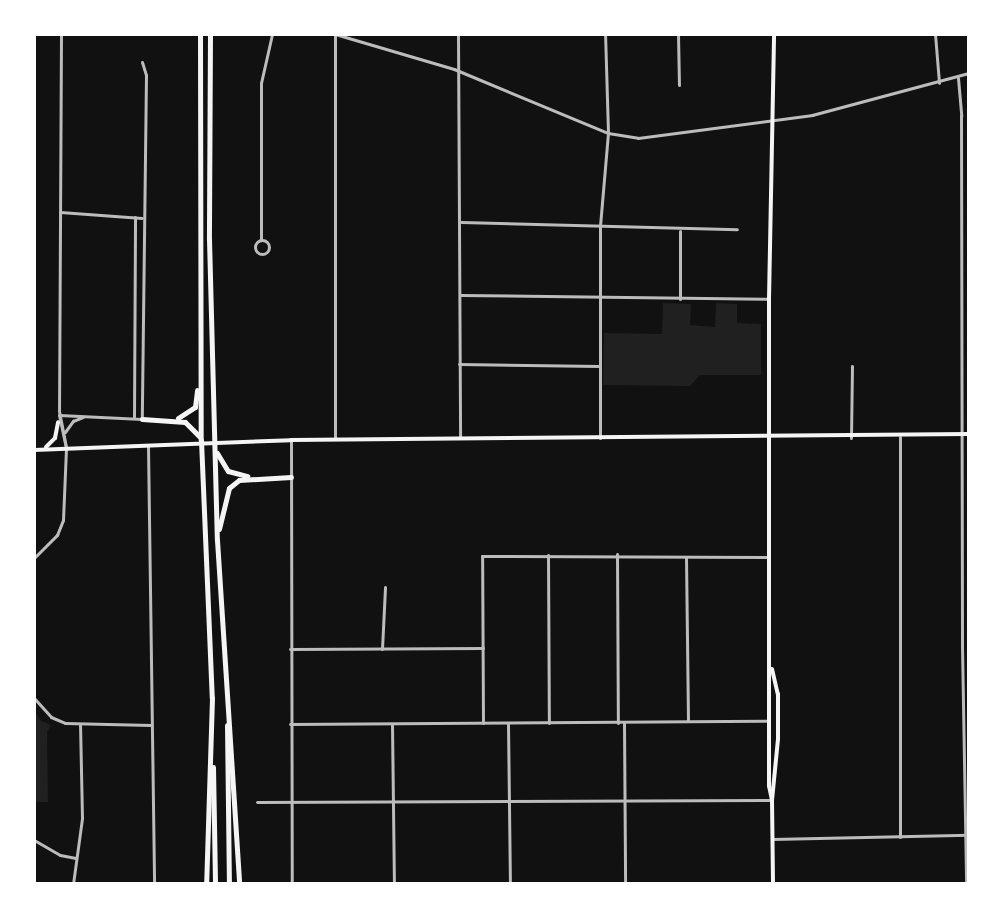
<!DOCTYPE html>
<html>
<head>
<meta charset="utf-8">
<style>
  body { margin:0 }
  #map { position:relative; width:1003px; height:918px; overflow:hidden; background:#111; font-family:"Public Sans",sans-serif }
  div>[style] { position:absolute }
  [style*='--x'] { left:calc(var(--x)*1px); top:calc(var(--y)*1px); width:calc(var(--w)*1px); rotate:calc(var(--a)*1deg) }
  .green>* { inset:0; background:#202020 }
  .minor>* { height:3px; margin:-1.5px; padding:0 1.5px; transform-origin:1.5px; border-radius:1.5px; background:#bcbcbc }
  .minor>.ring { margin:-1.5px; padding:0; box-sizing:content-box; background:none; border:3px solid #bcbcbc; border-radius:50% }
  .tertiary>* { height:3px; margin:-1.5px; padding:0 1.5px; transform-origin:1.5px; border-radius:1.5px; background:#bcbcbc }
  .secondary>* { height:4px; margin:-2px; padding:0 2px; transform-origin:2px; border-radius:2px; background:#f5f5f5 }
  .motorway>* { height:5px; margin:-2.5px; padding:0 2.5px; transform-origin:2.5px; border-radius:2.5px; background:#f5f5f5 }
  span { translate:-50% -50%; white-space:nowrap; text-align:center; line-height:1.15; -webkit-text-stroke:8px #fff; paint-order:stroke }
  .frame { position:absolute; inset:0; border:36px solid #fff; pointer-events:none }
</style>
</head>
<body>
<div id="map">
  <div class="green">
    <div style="clip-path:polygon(663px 303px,691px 304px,690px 325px,715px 327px,716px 303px,737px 304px,737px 323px,761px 324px,761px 375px,700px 375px,690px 386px,603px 385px,604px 333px,662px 334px)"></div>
    <div style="clip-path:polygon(34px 711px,41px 721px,51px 725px,47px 732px,48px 802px,34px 802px)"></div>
  </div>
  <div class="minor">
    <div style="--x:458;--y:34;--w:404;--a:89.7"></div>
    <div style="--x:678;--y:34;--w:51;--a:88.9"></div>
    <div style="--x:935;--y:34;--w:49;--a:85.3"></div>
    <div style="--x:142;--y:62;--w:14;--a:73"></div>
    <div style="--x:146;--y:75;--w:344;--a:90.7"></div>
    <div style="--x:958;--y:78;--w:38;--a:85"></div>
    <div style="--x:961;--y:116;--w:530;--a:89.89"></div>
    <div style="--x:962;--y:646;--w:238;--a:89"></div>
    <div style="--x:60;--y:212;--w:82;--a:4.2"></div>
    <div style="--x:461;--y:222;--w:276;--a:1.5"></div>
    <div style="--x:261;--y:240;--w:157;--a:-90"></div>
    <div style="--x:261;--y:83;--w:50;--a:-77.3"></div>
    <div class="ring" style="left:255px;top:240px;width:11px;height:11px"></div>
    <div style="--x:460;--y:295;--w:308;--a:0.7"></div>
    <div style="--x:680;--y:299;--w:68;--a:-90"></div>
    <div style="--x:459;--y:364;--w:140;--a:0.8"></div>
    <div style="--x:134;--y:417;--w:200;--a:-89.7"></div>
    <div style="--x:600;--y:438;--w:212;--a:-90"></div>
    <div style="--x:600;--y:226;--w:93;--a:-85.1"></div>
    <div style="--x:608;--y:133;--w:99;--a:-91.7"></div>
    <div style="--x:851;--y:438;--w:72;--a:-89.2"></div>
    <div style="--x:335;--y:439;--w:405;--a:-90"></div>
    <div style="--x:148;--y:446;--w:438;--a:89.2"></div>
    <div style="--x:617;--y:554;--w:169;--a:89.7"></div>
    <div style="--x:548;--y:555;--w:168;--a:89.7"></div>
    <div style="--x:686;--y:557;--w:164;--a:89.3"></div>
    <div style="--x:34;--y:558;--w:33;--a:-45"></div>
    <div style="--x:57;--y:535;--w:16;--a:-68"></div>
    <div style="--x:63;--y:520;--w:72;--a:-87.6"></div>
    <div style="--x:290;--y:649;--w:193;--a:-0.3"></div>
    <div style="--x:382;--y:649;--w:62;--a:-87.2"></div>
    <div style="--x:34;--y:698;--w:25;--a:48"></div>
    <div style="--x:51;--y:717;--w:15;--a:23"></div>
    <div style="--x:65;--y:723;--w:86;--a:1.3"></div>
    <div style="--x:483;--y:723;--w:167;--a:-90.3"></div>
    <div style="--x:482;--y:556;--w:285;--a:0.2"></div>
    <div style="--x:624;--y:723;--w:161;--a:89.6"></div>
    <div style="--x:290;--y:724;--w:479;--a:-0.4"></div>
    <div style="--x:392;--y:724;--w:160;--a:89.3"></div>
    <div style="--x:508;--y:724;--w:160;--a:89.3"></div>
    <div style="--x:257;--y:802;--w:515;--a:-0.22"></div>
    <div style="--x:900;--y:837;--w:400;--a:-90"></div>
    <div style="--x:772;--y:839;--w:197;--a:-1.2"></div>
    <div style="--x:34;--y:840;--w:30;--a:30"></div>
    <div style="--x:60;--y:855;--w:16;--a:11"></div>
    <div style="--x:73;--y:884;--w:67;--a:-82.2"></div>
    <div style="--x:82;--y:818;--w:94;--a:-91.2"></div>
  </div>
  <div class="tertiary">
    <div style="--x:61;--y:34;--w:377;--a:90.3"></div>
    <div style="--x:59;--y:411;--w:38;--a:79"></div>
    <div style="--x:335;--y:34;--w:124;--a:16.4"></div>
    <div style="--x:454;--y:69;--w:167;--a:22.6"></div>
    <div style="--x:608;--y:133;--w:30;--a:9"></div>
    <div style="--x:638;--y:138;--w:176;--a:-7.5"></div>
    <div style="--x:812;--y:115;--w:163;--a:-15"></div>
    <div style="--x:59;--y:415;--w:83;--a:2.8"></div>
    <div style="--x:59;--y:415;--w:34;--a:78"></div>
    <div style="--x:65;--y:432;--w:14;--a:-54"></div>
    <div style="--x:73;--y:421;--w:11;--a:-22"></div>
    <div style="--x:291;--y:440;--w:444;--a:89.9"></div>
  </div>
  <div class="secondary">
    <div style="--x:46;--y:447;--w:13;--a:-45"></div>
    <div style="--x:55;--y:438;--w:16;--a:-79"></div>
    <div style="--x:34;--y:450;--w:257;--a:-2.2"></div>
    <div style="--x:291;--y:440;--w:678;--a:-0.51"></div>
    <div style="--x:772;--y:669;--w:26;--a:77"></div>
    <div style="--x:778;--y:694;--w:45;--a:90"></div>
    <div style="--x:778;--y:739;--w:61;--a:95.6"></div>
    <div style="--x:772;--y:800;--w:84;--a:89.3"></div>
    <div style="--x:772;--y:800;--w:14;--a:-102"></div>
    <div style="--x:769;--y:786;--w:487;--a:-90"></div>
    <div style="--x:769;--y:299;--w:265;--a:-88.9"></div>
  </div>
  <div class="motorway">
    <div style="--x:200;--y:34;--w:406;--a:89.9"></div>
    <div style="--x:201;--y:440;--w:258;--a:87.6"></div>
    <div style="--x:212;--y:698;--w:186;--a:91.8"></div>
    <div style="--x:210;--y:34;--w:205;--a:90.3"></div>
    <div style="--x:209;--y:239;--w:301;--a:88.5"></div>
    <div style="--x:217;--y:540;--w:345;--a:86.3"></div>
    <div style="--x:178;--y:418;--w:20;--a:-33"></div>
    <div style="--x:195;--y:407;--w:17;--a:-83"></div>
    <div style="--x:142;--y:419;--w:43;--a:4"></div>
    <div style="--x:185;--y:422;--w:20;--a:45"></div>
    <div style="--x:217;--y:453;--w:21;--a:59"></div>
    <div style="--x:228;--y:471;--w:20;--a:15"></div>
    <div style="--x:219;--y:529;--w:42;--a:-76.3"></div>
    <div style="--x:229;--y:488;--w:13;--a:-39"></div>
    <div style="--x:239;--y:480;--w:52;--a:-3.3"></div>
    <div style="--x:227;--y:725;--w:159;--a:89.3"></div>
    <div style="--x:213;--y:767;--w:117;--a:89"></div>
  </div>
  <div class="frame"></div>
</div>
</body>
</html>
